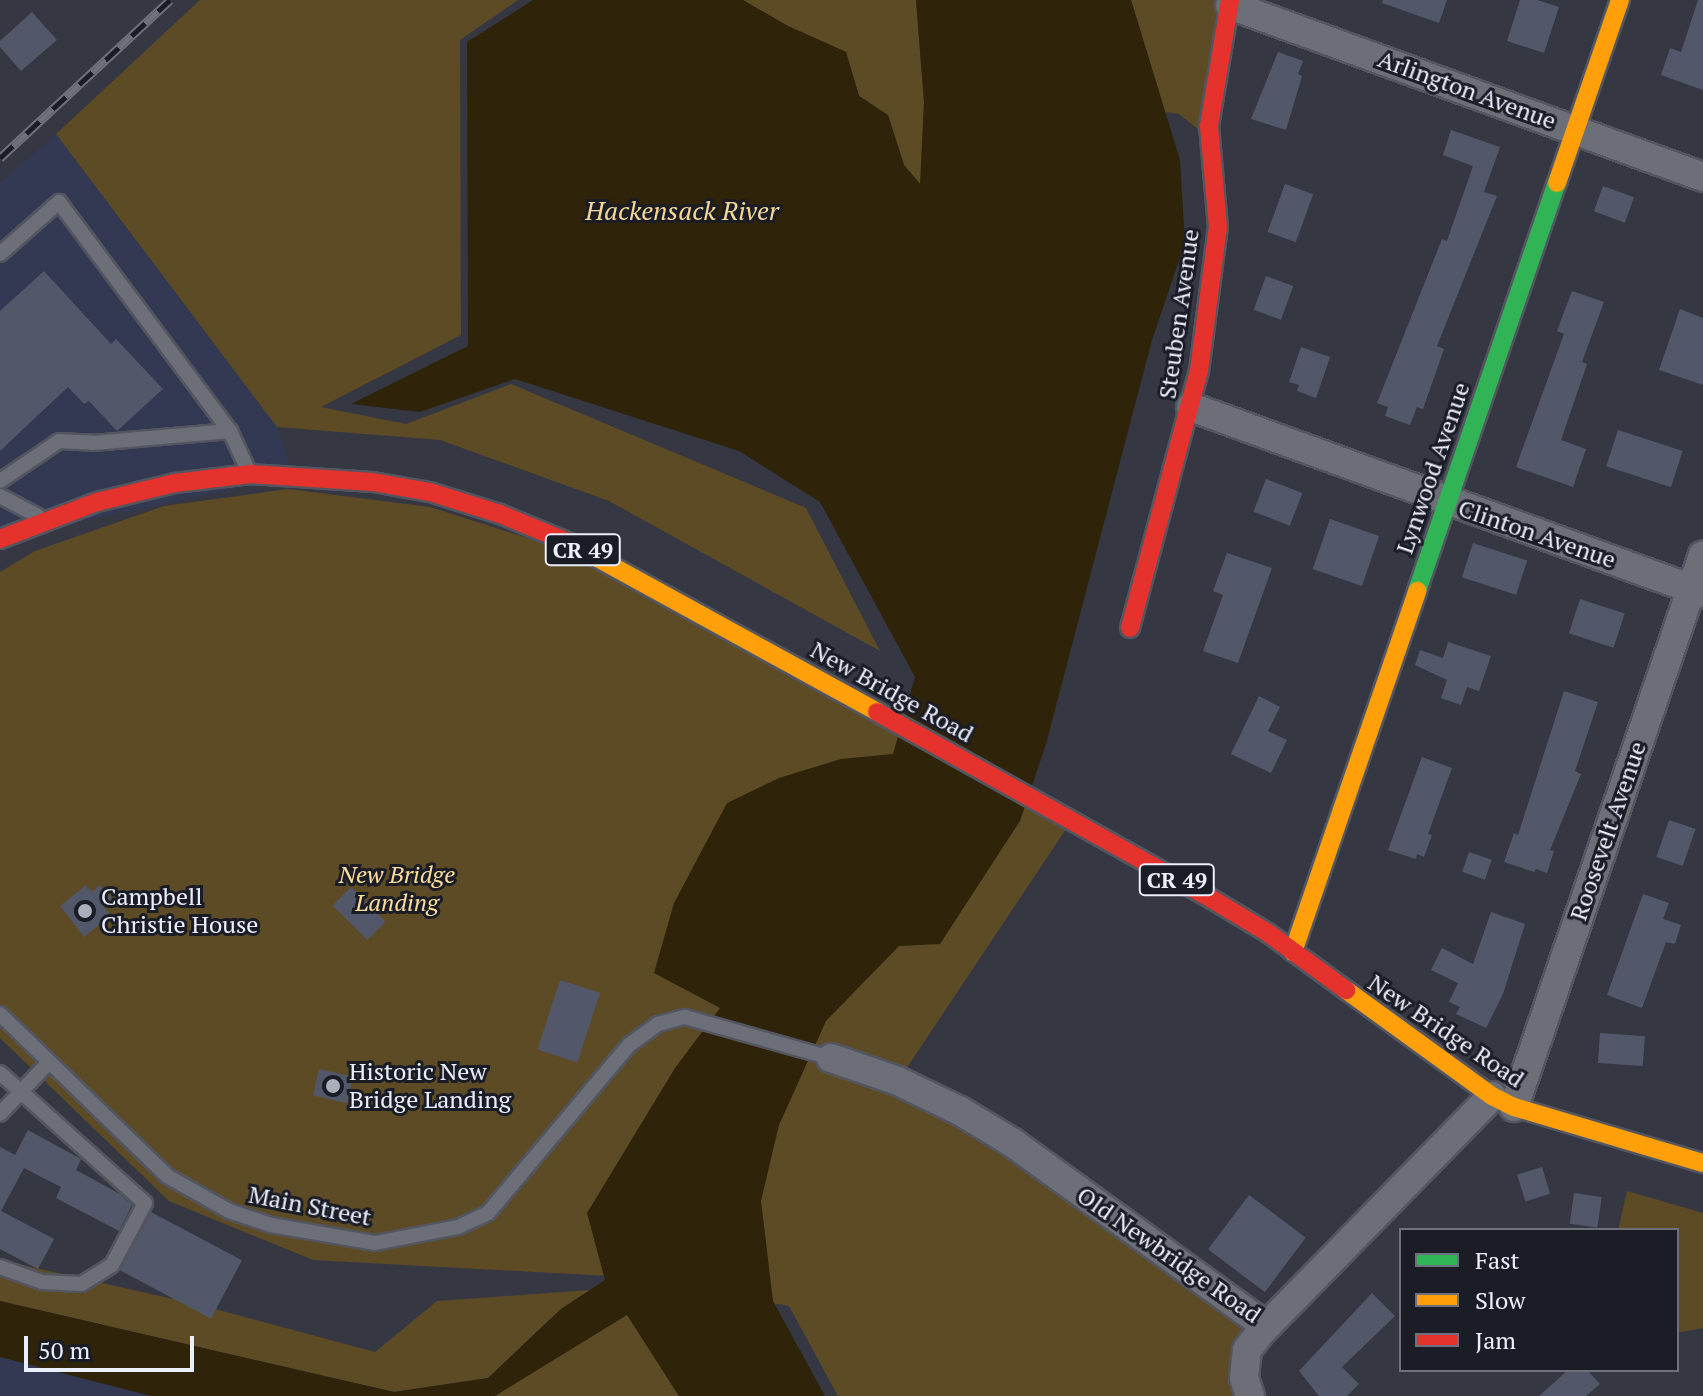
<!DOCTYPE html>
<html>
<head>
<meta charset="utf-8">
<style>
  body { margin:0 }
  #map { position:relative; width:1703px; height:1396px; overflow:hidden; background:#353843; font-family:"PT Serif",serif }
  div>[style] { position:absolute }
  [style*='--x'] { left:calc(var(--x)*1px); top:calc(var(--y)*1px); width:calc(var(--w)*1px); rotate:calc(var(--a)*1deg) }
  .built>* { inset:0; background:#333952 }
  .green>* { inset:0; background:#5d4b25 }
  .water>* { inset:0; background:#2f230a }
  .building>* { inset:0; background:#53576a; transform-origin:0 0 }
  .roads { filter:drop-shadow(2px 0 #535660) drop-shadow(-2px 0 #535660) drop-shadow(0 2px #535660) drop-shadow(0 -2px #535660) }
  .lane>* { height:14px; margin:-7px; padding:0 7px; transform-origin:7px; border-radius:7px; background:#6c6f78 }
  .street>* { height:28px; margin:-14px; padding:0 14px; transform-origin:14px; border-radius:14px; background:#6c6f78 }
  .fast>* { height:18px; margin:-9px; padding:0 9px; transform-origin:9px; border-radius:9px; background:#30b455 }
  .slow>* { height:18px; margin:-9px; padding:0 9px; transform-origin:9px; border-radius:9px; background:#ff9f0a }
  .jam>* { height:18px; margin:-9px; padding:0 9px; transform-origin:9px; border-radius:9px; background:#e5322d }
  .rail>* { height:9px; margin-top:-4.5px; transform-origin:0; background:repeating-linear-gradient(90deg,#1a1c26 0 18px,#6e707a 0 36px); box-sizing:border-box; border-block:2px solid #6e707a }
  .dots>* { width:22px; height:22px; translate:-50% -50%; box-sizing:border-box; border:4px solid #1a1c26; border-radius:50% }
  span { translate:-50% -50%; white-space:nowrap; text-align:center; line-height:1.15; -webkit-text-stroke:6px #1a1c26; paint-order:stroke }
  .shield-label span { padding:2px 6px; background:#1a1c26; border:2px solid; border-radius:6px; -webkit-text-stroke-width:0 }
  .shield-label { font-size:22px; color:#ebeffc; font-weight:700 }
  .street-label { font-size:24px; color:#ebeffc }
  .park-label { font-size:24px; color:#fcdd9b; font-style:italic }
  .poi-label { font-size:24px; color:#ebeffc }
  .left { translate:0 -50%; text-align:left }
  .water-label { font-size:26px; color:#f7d796; font-style:italic }
  .legend { position:absolute; left:1399px; top:1228px; width:280px; height:144px; box-sizing:border-box; background:#1a1c26; border:2px solid #6e707c; margin:0; padding:10px 14px; list-style:none; font-size:24px; color:#ebeffc }
  .legend li { display:flex; align-items:center; gap:16px; height:40px }
  .legend b { width:40px; border:2px solid #6e707c }
  .scale { position:absolute; left:24px; top:1336px; width:170px; height:36px; box-sizing:border-box; border:4px solid #ebeffc; border-top:0; padding-left:10px; font-size:24px; line-height:28px; white-space:nowrap; color:#ebeffc; -webkit-text-stroke:6px #1a1c26; paint-order:stroke }
</style>
</head>
<body>
<div id="map">
  <div class="built">
    <div style="clip-path:polygon(56px 134px,277px 427px,294px 476px,0 539px,0 183px)"></div>
    <div style="clip-path:polygon(0 1357px,151px 1396px,0 1396px)"></div>
  </div>
  <div class="green">
    <div style="clip-path:polygon(200px 0,518px 0,460px 40px,461px 335px,321px 407px,406px 424px,511px 384px,806px 508px,880px 651px,609px 501px,440px 440px,277px 427px,56px 134px)"></div>
    <div style="clip-path:polygon(743px 0,916px 0,924px 103px,921px 185px,904px 165px,888px 115px,859px 96px,846px 52px,788px 26px)"></div>
    <div style="clip-path:polygon(1131px 0,1222px 0,1199px 130px,1179px 114px,1165px 112px)"></div>
    <div style="clip-path:polygon(288px 489px,430px 507px,565px 550px,1066px 829px,898px 1081px,1266px 1326px,1250px 1396px,838px 1396px,789px 1306px,627px 1277px,313px 1260px,169px 1201px,0 1038px,0 572px,35px 551px,164px 506px)"></div>
    <div style="clip-path:polygon(1627px 1191px,1703px 1213px,1703px 1328px,1677px 1333px,1677px 1230px,1618px 1230px)"></div>
    <div style="clip-path:polygon(0 1260px,204px 1306px,375px 1352px,437px 1301px,590px 1290px,561px 1309px,488px 1378px,394px 1392px,0 1301px)"></div>
    <div style="clip-path:polygon(627px 1314px,679px 1396px,495px 1396px,598px 1330px)"></div>
  </div>
  <div class="water">
    <div style="clip-path:polygon(533px 0,743px 0,788px 26px,846px 52px,859px 96px,888px 115px,904px 165px,920px 184px,924px 102px,916px 0,1131px 0,1180px 160px,1185px 243px,1152px 340px,1046px 744px,1020px 821px,940px 944px,899px 946px,826px 1021px,779px 1125px,761px 1201px,773px 1301px,825px 1396px,679px 1396px,627px 1315px,495px 1396px,151px 1396px,0 1357px,0 1301px,394px 1392px,488px 1378px,561px 1309px,605px 1280px,587px 1213px,675px 1068px,720px 1008px,654px 973px,674px 903px,727px 803px,779px 778px,841px 759px,893px 754px,915px 677px,820px 502px,739px 451px,515px 379px,420px 412px,351px 404px,468px 346px,467px 42px)"></div>
  </div>
  <div class="building">
    <div style="clip-path:polygon(1383px 0,1447px 0,1439px 23px,1382px 3px)"></div>
    <div style="clip-path:polygon(1520px 0,1537px 0,1559px 7px,1544px 53px,1507px 41px)"></div>
    <div style="clip-path:polygon(1698px 0,1703px 0,1703px 90px,1661px 75px,1670px 48px,1681px 52px)"></div>
    <div style="clip-path:polygon(32px 12px,57px 40px,21px 71px,0 47px,0 41px)"></div>
    <div style="clip-path:polygon(1278px 52px,1303px 61px,1298px 74px,1302px 76px,1286px 130px,1251px 119px)"></div>
    <div style="clip-path:polygon(1451px 130px,1500px 147px,1484px 192px,1497px 196px,1437px 346px,1444px 349px,1423px 409px,1417px 407px,1410px 425px,1385px 416px,1388px 407px,1377px 403px,1442px 239px,1447px 241px,1473px 166px,1443px 155px)"></div>
    <div style="left:1285px;top:184px;width:30px;height:51px;rotate:20deg"></div>
    <div style="left:1603px;top:186px;width:33px;height:27px;rotate:20deg"></div>
    <div style="clip-path:polygon(44px 271px,111px 344px,116px 339px,163px 389px,117px 431px,89px 401px,84px 404px,68px 387px,0 451px,0 311px)"></div>
    <div style="left:1266px;top:276px;width:29px;height:36px;rotate:20deg"></div>
    <div style="clip-path:polygon(1572px 291px,1604px 302px,1582px 362px,1587px 364px,1561px 440px,1586px 449px,1573px 487px,1516px 467px,1564px 334px,1557px 331px)"></div>
    <div style="clip-path:polygon(1680px 309px,1703px 318px,1703px 385px,1659px 370px)"></div>
    <div style="clip-path:polygon(1301px 347px,1330px 357px,1316px 398px,1297px 391px,1299px 385px,1289px 382px)"></div>
    <div style="left:1618px;top:430px;width:68px;height:38px;rotate:18deg"></div>
    <div style="left:1266px;top:479px;width:39px;height:35px;rotate:21deg"></div>
    <div style="left:1330px;top:519px;width:52px;height:53px;rotate:19deg"></div>
    <div style="left:1473px;top:543px;width:57px;height:36px;rotate:18deg"></div>
    <div style="clip-path:polygon(1227px 553px,1272px 568px,1238px 663px,1203px 651px,1223px 595px,1213px 591px)"></div>
    <div style="left:1580px;top:599px;width:47px;height:36px;rotate:18deg"></div>
    <div style="clip-path:polygon(1448px 642px,1491px 656px,1479px 691px,1467px 687px,1461px 705px,1441px 698px,1447px 680px,1415px 665px,1420px 650px,1443px 658px)"></div>
    <div style="clip-path:polygon(1564px 691px,1598px 702px,1575px 771px,1581px 774px,1550px 850px,1554px 851px,1547px 873px,1536px 869px,1534px 872px,1504px 862px,1514px 833px,1518px 835px)"></div>
    <div style="clip-path:polygon(1259px 696px,1280px 707px,1268px 731px,1287px 740px,1271px 773px,1231px 754px)"></div>
    <div style="clip-path:polygon(1422px 757px,1452px 768px,1428px 834px,1432px 835px,1424px 857px,1417px 854px,1416px 859px,1388px 850px)"></div>
    <div style="left:1669px;top:820px;width:28px;height:39px;rotate:19deg"></div>
    <div style="left:1469px;top:852px;width:24px;height:21px;rotate:19deg"></div>
    <div style="clip-path:polygon(86px 885px,92px 892px,100px 885px,112px 899px,103px 906px,111px 915px,84px 937px,60px 906px)"></div>
    <div style="left:351px;top:887px;width:49px;height:26px;rotate:45deg"></div>
    <div style="clip-path:polygon(1643px 894px,1669px 903px,1663px 919px,1681px 925px,1675px 944px,1666px 942px,1642px 1008px,1607px 995px)"></div>
    <div style="clip-path:polygon(1491px 912px,1525px 924px,1503px 994px,1486px 1028px,1456px 1014px,1460px 1007px,1449px 1002px,1458px 983px,1431px 970px,1442px 948px,1473px 964px)"></div>
    <div style="left:560px;top:980px;width:42px;height:73px;rotate:18deg"></div>
    <div style="left:1600px;top:1033px;width:45px;height:30px;rotate:4deg"></div>
    <div style="left:319px;top:1069px;width:35px;height:27px;rotate:13deg"></div>
    <div style="clip-path:polygon(28px 1130px,81px 1159px,76px 1170px,120px 1194px,132px 1205px,119px 1231px,56px 1198px,61px 1187px,24px 1168px,1px 1211px,54px 1239px,38px 1269px,0 1249px,0 1147px,15px 1155px)"></div>
    <div style="left:1542px;top:1167px;width:28px;height:26px;rotate:73deg"></div>
    <div style="left:1574px;top:1193px;width:28px;height:31px;rotate:8deg"></div>
    <div style="left:1249px;top:1195px;width:71px;height:68px;rotate:37deg"></div>
    <div style="left:151px;top:1212px;width:103px;height:66px;rotate:28deg"></div>
    <div style="clip-path:polygon(1372px 1293px,1395px 1316px,1342px 1367px,1359px 1384px,1347px 1396px,1319px 1396px,1299px 1371px)"></div>
    <div style="clip-path:polygon(1568px 1370px,1587px 1370px,1600px 1384px,1586px 1396px,1539px 1396px)"></div>
  </div>
  <div class="roads">
    <div class="lane">
      <div style="--x:0;--y:254;--w:79;--a:-41.4"></div>
      <div style="--x:59;--y:202;--w:286;--a:53.3"></div>
      <div style="--x:230;--y:431;--w:43;--a:65.2"></div>
      <div style="--x:0;--y:481;--w:71;--a:-34.1"></div>
      <div style="--x:59;--y:441;--w:34;--a:3"></div>
      <div style="--x:93;--y:443;--w:138;--a:-5"></div>
      <div style="--x:0;--y:496;--w:43;--a:27.8"></div>
      <div style="--x:0;--y:1014;--w:233;--a:44.1"></div>
      <div style="--x:167;--y:1176;--w:71;--a:29.4"></div>
      <div style="--x:229;--y:1211;--w:44;--a:18.4"></div>
      <div style="--x:271;--y:1225;--w:106;--a:9.8"></div>
      <div style="--x:375;--y:1243;--w:85;--a:-10.9"></div>
      <div style="--x:458;--y:1227;--w:33;--a:-25"></div>
      <div style="--x:488;--y:1213;--w:219;--a:-50"></div>
      <div style="--x:629;--y:1045;--w:36;--a:-36"></div>
      <div style="--x:658;--y:1024;--w:28;--a:-15"></div>
      <div style="--x:685;--y:1017;--w:152;--a:15.7"></div>
      <div style="--x:0;--y:1073;--w:195;--a:41.9"></div>
      <div style="--x:145;--y:1203;--w:70;--a:118"></div>
      <div style="--x:112;--y:1265;--w:36;--a:148"></div>
      <div style="--x:81;--y:1284;--w:39;--a:-177"></div>
      <div style="--x:42;--y:1282;--w:45;--a:-160.3"></div>
      <div style="--x:0;--y:1114;--w:71;--a:-46.7"></div>
    </div>
    <div class="street">
      <div style="--x:1230;--y:5;--w:503;--a:19.98"></div>
      <div style="--x:1191;--y:407;--w:545;--a:19.97"></div>
      <div style="--x:831;--y:1058;--w:71;--a:18.9"></div>
      <div style="--x:898;--y:1081;--w:69;--a:25.8"></div>
      <div style="--x:960;--y:1111;--w:62;--a:31.1"></div>
      <div style="--x:1013;--y:1143;--w:312;--a:35.9"></div>
      <div style="--x:1514;--y:1107;--w:583;--a:-71.1"></div>
      <div style="--x:1250;--y:1396;--w:19;--a:-108"></div>
      <div style="--x:1244;--y:1378;--w:28;--a:-84"></div>
      <div style="--x:1247;--y:1350;--w:20;--a:-53"></div>
      <div style="--x:1259;--y:1334;--w:333;--a:-45.6"></div>
    </div>
    <div class="fast">
      <div style="--x:1417;--y:591;--w:431;--a:-71.1"></div>
    </div>
    <div class="slow">
      <div style="--x:1557;--y:183;--w:194;--a:-71"></div>
      <div style="--x:570;--y:543;--w:350;--a:28.8"></div>
      <div style="--x:1293;--y:952;--w:382;--a:-71"></div>
      <div style="--x:1346;--y:990;--w:180;--a:36"></div>
      <div style="--x:1492;--y:1096;--w:25;--a:27"></div>
      <div style="--x:1514;--y:1107;--w:197;--a:16.5"></div>
    </div>
    <div class="jam">
      <div style="--x:0;--y:539;--w:104;--a:-20.9"></div>
      <div style="--x:97;--y:502;--w:80;--a:-13.7"></div>
      <div style="--x:175;--y:483;--w:76;--a:-6.8"></div>
      <div style="--x:250;--y:474;--w:123;--a:3.7"></div>
      <div style="--x:373;--y:482;--w:58;--a:10"></div>
      <div style="--x:430;--y:492;--w:73;--a:17.4"></div>
      <div style="--x:500;--y:514;--w:76;--a:22.5"></div>
      <div style="--x:1130;--y:628;--w:266;--a:-75"></div>
      <div style="--x:1199;--y:371;--w:145;--a:-82.5"></div>
      <div style="--x:1218;--y:227;--w:101;--a:-95.1"></div>
      <div style="--x:1209;--y:126;--w:128;--a:-80.5"></div>
      <div style="--x:877;--y:712;--w:381;--a:29.2"></div>
      <div style="--x:1210;--y:898;--w:68;--a:31.1"></div>
      <div style="--x:1268;--y:933;--w:97;--a:36.2"></div>
    </div>
  </div>
  <div class="rail">
    <div style="--x:0;--y:158;--w:232;--a:-42.9"></div>
  </div>
  <div class="dots">
    <div style="left:85px;top:911px;background:#abafbb"></div>
    <div style="left:333px;top:1086px;background:#abafbb"></div>
  </div>
  <div class="shield-label">
    <span style="left:583px;top:550px">CR 49</span>
    <span style="left:1177px;top:880px">CR 49</span>
  </div>
  <div class="street-label">
    <span style="left:1467px;top:90px;rotate:20deg">Arlington Avenue</span>
    <span style="left:1179px;top:314px;rotate:-82deg">Steuben Avenue</span>
    <span style="left:1433px;top:468px;rotate:-71deg">Lynwood Avenue</span>
    <span style="left:1537px;top:534px;rotate:19deg">Clinton Avenue</span>
    <span style="left:892px;top:692px;rotate:29deg">New Bridge Road</span>
    <span style="left:1608px;top:831px;rotate:-71deg">Roosevelt Avenue</span>
    <span style="left:1446px;top:1031px;rotate:34deg">New Bridge Road</span>
    <span style="left:310px;top:1206px;rotate:11deg">Main Street</span>
    <span style="left:1169px;top:1255px;rotate:35deg">Old Newbridge Road</span>
  </div>
  <div class="park-label">
    <span style="left:397px;top:889px">New Bridge<br>Landing</span>
  </div>
  <div class="poi-label">
    <span class="left" style="left:101px;top:911px">Campbell<br>Christie House</span>
    <span class="left" style="left:349px;top:1086px">Historic New<br>Bridge Landing</span>
  </div>
  <div class="water-label">
    <span style="left:682px;top:211px">Hackensack River</span>
  </div>
  <ul class="legend">
  <li><b style="height:10px;background:#30b455"></b>Fast</li>
  <li><b style="height:10px;background:#ff9f0a"></b>Slow</li>
  <li><b style="height:10px;background:#e5322d"></b>Jam</li>
  </ul>
  <div class="scale">50 m</div>
</div>
</body>
</html>
